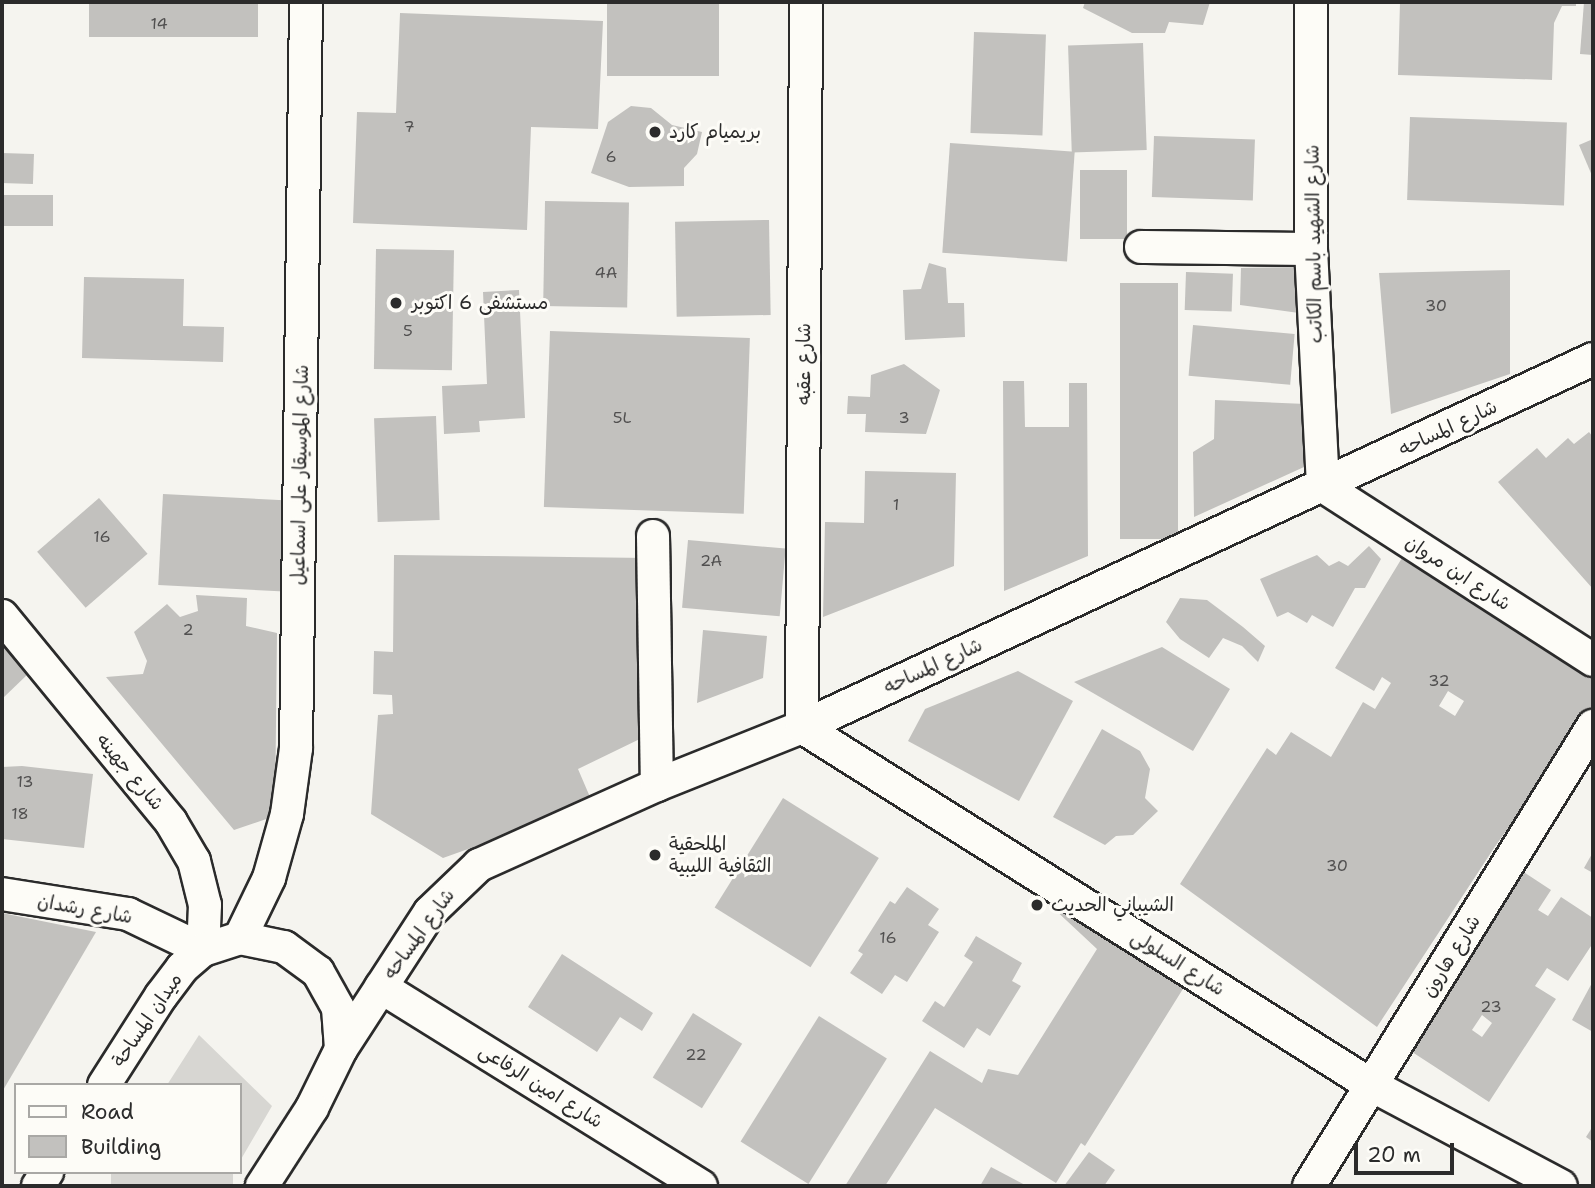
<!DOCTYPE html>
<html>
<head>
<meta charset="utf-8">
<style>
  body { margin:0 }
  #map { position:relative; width:1595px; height:1188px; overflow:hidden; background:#f5f4ef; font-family:"Shantell Sans","Playpen Sans Arabic",sans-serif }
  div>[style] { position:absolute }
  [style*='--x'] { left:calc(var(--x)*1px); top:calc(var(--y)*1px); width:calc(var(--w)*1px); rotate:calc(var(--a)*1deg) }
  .green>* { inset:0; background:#d7d6d2; transform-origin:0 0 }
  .building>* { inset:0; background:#c2c1be; transform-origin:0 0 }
  .roads { filter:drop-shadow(2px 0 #2b2b2b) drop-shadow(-2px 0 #2b2b2b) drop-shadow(0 2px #2b2b2b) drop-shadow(0 -2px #2b2b2b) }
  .minor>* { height:32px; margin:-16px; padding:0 16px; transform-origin:16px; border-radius:16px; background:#fdfcf7 }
  .dots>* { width:19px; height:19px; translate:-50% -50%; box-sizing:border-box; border:4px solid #fdfcf7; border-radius:50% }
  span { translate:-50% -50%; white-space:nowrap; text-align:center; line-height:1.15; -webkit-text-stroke:6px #fdfcf7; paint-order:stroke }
  .number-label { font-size:16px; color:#515050 }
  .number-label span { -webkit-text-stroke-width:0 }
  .poi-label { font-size:19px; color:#2b2b2b }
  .left { translate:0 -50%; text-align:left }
  .street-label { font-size:19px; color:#2b2b2b }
  .frame { position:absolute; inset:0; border:4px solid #2b2b2b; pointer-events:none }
  .legend { position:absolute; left:14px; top:1083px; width:228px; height:91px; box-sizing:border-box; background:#fdfcf7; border:2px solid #a9a8a5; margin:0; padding:9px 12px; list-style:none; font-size:21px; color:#2b2b2b }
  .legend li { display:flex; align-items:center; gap:14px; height:35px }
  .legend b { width:35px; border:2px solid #a9a8a5 }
  .scale { position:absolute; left:1354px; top:1143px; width:100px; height:32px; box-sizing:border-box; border:4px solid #2b2b2b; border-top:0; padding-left:9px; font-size:21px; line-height:24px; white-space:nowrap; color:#2b2b2b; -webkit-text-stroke:5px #fdfcf7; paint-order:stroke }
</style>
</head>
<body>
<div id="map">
  <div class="green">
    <div style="clip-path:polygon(199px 1035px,272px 1106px,240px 1161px,240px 1085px,167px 1085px)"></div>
    <div style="left:111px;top:1172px;width:122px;height:17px"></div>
  </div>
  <div class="building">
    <div style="left:89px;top:2px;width:169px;height:35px"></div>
    <div style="left:607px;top:2px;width:112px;height:74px"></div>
    <div style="clip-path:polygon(1085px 2px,1210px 2px,1203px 25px,1169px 22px,1165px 33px,1132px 33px,1083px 8px)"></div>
    <div style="clip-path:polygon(1400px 2px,1576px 2px,1576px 6px,1562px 6px,1554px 23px,1552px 80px,1398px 75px)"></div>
    <div style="clip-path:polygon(1584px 2px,1593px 2px,1593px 55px,1580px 54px)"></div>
    <div style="clip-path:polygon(400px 13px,603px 21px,598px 129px,531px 127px,527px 230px,353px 223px,357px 112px,396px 113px)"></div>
    <div style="left:974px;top:32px;width:72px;height:101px;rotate:2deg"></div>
    <div style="left:1143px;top:43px;width:107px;height:75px;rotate:88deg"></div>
    <div style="clip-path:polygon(631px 106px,651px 108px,672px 125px,702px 132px,697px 154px,684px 168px,684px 186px,629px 187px,591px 173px,608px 122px)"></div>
    <div style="left:1410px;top:117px;width:157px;height:83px;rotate:2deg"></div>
    <div style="left:1154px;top:136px;width:101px;height:61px;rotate:2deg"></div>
    <div style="clip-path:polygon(1593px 139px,1593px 178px,1579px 145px)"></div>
    <div style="left:950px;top:143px;width:125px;height:110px;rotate:4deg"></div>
    <div style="left:2px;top:153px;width:32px;height:30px;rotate:2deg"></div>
    <div style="left:1080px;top:170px;width:47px;height:69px"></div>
    <div style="left:2px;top:195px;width:51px;height:31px"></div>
    <div style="left:545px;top:201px;width:84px;height:105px;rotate:1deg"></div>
    <div style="left:769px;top:220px;width:95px;height:94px;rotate:89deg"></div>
    <div style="left:376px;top:249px;width:78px;height:120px;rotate:1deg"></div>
    <div style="clip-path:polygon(929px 263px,946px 268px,948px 303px,964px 303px,965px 337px,905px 340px,903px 290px,921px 289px)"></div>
    <div style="clip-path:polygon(1304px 267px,1299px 313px,1240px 305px,1241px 268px)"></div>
    <div style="clip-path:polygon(1510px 270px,1510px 374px,1391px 414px,1379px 273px)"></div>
    <div style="left:1186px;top:272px;width:47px;height:38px;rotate:2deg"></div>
    <div style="clip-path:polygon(84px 277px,184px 279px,183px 326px,224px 327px,223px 362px,82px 358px)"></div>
    <div style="left:1120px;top:283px;width:58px;height:256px"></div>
    <div style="clip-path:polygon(519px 290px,525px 418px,479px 421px,480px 432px,444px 434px,442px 386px,487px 384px,483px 292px)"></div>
    <div style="left:1193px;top:325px;width:102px;height:51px;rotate:5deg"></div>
    <div style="left:550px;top:331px;width:200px;height:176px;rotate:2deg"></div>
    <div style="clip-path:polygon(904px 364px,940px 390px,926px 434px,865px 432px,866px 414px,847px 414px,848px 396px,870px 397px,871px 375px)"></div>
    <div style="clip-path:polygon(1003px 381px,1024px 381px,1025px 427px,1069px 427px,1069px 383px,1087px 383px,1088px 556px,1004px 591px)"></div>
    <div style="clip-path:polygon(1215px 400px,1306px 404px,1304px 467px,1194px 517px,1193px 452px,1214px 439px)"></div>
    <div style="left:436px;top:416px;width:104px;height:62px;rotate:88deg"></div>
    <div style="clip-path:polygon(1589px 432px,1593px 437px,1593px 589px,1498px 482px,1537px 448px,1546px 458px,1568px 438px,1574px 444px)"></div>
    <div style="clip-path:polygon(865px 471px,956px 473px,954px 566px,823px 617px,825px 522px,864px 523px)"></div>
    <div style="left:163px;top:494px;width:126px;height:91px;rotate:3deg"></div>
    <div style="left:99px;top:498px;width:74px;height:82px;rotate:49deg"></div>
    <div style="left:688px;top:540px;width:98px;height:68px;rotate:5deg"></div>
    <div style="clip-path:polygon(1369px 546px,1381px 559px,1365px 588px,1355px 588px,1333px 627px,1312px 615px,1307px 623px,1288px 612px,1277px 617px,1260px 579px,1317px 555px,1329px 566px,1339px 561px,1348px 566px)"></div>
    <div style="clip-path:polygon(evenodd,1405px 553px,1593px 669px,1593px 708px,1494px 848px,1377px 1027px,1180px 884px,1267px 748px,1276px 755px,1291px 732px,1331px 757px,1363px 702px,1375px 709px,1391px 683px,1382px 677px,1374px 691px,1335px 668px,1405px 553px,1448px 691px,1464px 701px,1455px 716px,1439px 706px,1448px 691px)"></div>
    <div style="clip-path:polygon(394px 555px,648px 558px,646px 736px,578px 769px,590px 797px,535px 825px,443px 858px,371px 814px,378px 715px,393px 714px,392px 695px,373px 694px,374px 651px,393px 652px)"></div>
    <div style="clip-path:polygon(196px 595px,247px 598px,246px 626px,277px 633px,275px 816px,234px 830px,106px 677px,143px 674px,147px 661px,134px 632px,167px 604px,180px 617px,198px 611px)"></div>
    <div style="clip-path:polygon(1180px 598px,1207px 600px,1243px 627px,1265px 646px,1258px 662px,1242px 646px,1223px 638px,1209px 658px,1180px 639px,1166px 622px)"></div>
    <div style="clip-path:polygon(703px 630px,767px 636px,763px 678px,697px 703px)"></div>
    <div style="clip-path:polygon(2px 644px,29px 673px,2px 699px)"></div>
    <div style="clip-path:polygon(1162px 647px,1230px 689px,1193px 751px,1074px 682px)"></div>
    <div style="clip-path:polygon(1018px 671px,1073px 701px,1019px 801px,908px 741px,925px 709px)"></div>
    <div style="clip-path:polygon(1102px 729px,1140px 751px,1150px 769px,1145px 798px,1158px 811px,1133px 835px,1116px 836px,1105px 845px,1053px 817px)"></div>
    <div style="clip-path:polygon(22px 766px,93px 774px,84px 848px,2px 839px,2px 767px)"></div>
    <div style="left:783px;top:798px;width:113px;height:129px;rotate:32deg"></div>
    <div style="clip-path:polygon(1593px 852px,1593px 873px,1584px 868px)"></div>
    <div style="clip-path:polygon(evenodd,1522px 871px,1551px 890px,1538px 910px,1548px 916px,1561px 897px,1593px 918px,1593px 943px,1568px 981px,1547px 968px,1535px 986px,1556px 999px,1489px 1102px,1406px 1048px,1522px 871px,1482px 1015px,1492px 1023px,1482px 1037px,1472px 1030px,1482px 1015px)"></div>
    <div style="clip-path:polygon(907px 887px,939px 909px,928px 925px,939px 932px,907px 982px,895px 975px,882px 994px,850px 973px,863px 954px,858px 951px,890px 901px,895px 904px)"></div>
    <div style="clip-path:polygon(1052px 888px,1191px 976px,1085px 1146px,1081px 1143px,1056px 1183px,935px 1108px,885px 1186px,845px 1186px,930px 1051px,982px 1083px,988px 1069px,1018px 1075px,1097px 949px,1051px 906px)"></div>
    <div style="clip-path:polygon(2px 913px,96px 932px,2px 1092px)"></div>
    <div style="clip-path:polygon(976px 936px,1022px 963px,1012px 981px,1021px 986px,990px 1036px,977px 1028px,964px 1048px,922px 1021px,935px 1001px,944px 1007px,973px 962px,964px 956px)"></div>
    <div style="clip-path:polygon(562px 954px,653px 1013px,642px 1031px,620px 1017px,597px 1052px,528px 1007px)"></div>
    <div style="clip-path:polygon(1593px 981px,1593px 1032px,1572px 1020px)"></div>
    <div style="left:693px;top:1013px;width:58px;height:76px;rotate:32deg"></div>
    <div style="left:819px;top:1016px;width:80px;height:148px;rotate:32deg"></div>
    <div style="clip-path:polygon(1593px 1126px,1593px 1142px,1586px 1137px)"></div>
    <div style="clip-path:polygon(1089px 1152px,1115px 1170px,1104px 1186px,1064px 1186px)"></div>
    <div style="clip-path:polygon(991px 1167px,1027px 1186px,980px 1186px)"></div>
  </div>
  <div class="roads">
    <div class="minor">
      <div style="--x:806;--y:2;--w:725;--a:90.32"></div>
      <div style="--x:802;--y:727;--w:672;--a:32.18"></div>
      <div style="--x:1371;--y:1085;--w:215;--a:28"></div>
      <div style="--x:1311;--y:2;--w:247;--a:90"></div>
      <div style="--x:1311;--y:249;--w:237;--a:87.1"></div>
      <div style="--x:1323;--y:486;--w:321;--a:32.8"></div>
      <div style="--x:1141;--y:247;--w:170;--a:0.7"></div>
      <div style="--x:653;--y:536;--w:249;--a:89.1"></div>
      <div style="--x:2;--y:616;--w:266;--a:50.6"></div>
      <div style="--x:171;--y:822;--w:45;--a:59.5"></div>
      <div style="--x:194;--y:861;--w:45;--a:76"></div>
      <div style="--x:205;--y:905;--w:45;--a:92.5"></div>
      <div style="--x:203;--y:950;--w:83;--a:-154.4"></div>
      <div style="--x:128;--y:914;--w:128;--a:-171"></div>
      <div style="--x:240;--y:938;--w:67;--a:-64.2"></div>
      <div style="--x:269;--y:878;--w:66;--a:-74.3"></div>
      <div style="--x:287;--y:814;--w:67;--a:-82.2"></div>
      <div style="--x:296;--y:748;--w:746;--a:-89.23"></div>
      <div style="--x:381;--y:987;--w:377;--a:31.9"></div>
      <div style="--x:341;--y:1049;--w:163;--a:-57"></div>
      <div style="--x:430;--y:912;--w:68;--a:-43.8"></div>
      <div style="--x:479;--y:865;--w:195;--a:-24.2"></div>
      <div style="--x:657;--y:785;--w:156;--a:-21.8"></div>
      <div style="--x:802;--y:727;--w:872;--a:-24.95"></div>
      <div style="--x:104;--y:1085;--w:106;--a:-57.4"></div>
      <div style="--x:161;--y:996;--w:35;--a:-53"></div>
      <div style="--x:182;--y:968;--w:28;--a:-41"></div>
      <div style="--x:203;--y:950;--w:39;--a:-18"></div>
      <div style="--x:240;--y:938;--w:45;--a:11.6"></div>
      <div style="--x:284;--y:947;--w:42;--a:36.3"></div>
      <div style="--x:318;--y:972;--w:41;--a:60.9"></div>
      <div style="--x:338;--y:1008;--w:41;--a:85.8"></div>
      <div style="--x:341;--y:1049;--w:66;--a:116.2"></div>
      <div style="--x:312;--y:1108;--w:93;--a:122.7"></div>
      <div style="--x:38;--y:1186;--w:17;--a:-57"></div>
      <div style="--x:1309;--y:1186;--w:541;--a:-58.31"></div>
    </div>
  </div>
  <div class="dots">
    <div style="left:655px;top:132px;background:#2b2b2b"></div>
    <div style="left:396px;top:303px;background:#2b2b2b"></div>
    <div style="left:655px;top:855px;background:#2b2b2b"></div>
    <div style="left:1037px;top:905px;background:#2b2b2b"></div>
  </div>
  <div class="number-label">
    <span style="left:159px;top:24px">14</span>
    <span style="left:409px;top:127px">7</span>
    <span style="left:611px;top:157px">6</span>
    <span style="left:606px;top:273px">4A</span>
    <span style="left:1436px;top:306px">30</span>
    <span style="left:408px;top:331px">5</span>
    <span style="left:622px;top:418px">5L</span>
    <span style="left:904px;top:418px">3</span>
    <span style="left:896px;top:505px">1</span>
    <span style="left:102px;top:537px">16</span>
    <span style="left:711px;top:561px">2A</span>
    <span style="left:188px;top:630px">2</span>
    <span style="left:1439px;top:681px">32</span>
    <span style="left:25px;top:782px">13</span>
    <span style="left:20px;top:814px">18</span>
    <span style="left:1337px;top:866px">30</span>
    <span style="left:888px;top:938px">16</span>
    <span style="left:1491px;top:1007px">23</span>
    <span style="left:696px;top:1055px">22</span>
  </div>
  <div class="poi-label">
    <span class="left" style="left:669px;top:132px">بريميام كارد</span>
    <span class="left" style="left:412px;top:303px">مستشفى 6 اكتوبر</span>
    <span class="left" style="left:669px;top:855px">الملحقية<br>الثقافية الليبية</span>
    <span class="left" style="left:1051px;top:905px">الشيباني الحديث</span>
  </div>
  <div class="street-label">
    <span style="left:1314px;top:244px;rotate:-91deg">شارع الشهيد باسم الكاتب</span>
    <span style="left:804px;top:364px;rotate:-90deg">شارع عقبه</span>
    <span style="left:1448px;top:428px;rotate:-25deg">شارع المساحه</span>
    <span style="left:300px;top:475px;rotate:-89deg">شارع الموسيقار على اسماعيل</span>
    <span style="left:1458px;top:573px;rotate:33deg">شارع ابن مروان</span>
    <span style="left:933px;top:666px;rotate:-25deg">شارع المساحه</span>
    <span style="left:130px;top:772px;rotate:50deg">شارع جهينه</span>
    <span style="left:85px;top:909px;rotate:10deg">شارع رشدان</span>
    <span style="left:419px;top:934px;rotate:-54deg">شارع المساحه</span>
    <span style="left:1451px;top:956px;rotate:-58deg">شارع هارون</span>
    <span style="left:1178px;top:963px;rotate:32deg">شارع السلولى</span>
    <span style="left:147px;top:1020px;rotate:-56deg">ميدان المساحة</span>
    <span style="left:541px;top:1086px;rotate:32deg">شارع امين الرفاعى</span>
  </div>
  <div class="frame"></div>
  <ul class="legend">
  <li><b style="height:9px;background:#fdfcf7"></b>Road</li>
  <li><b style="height:19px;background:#c2c1be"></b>Building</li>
  </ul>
  <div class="scale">20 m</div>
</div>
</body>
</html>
